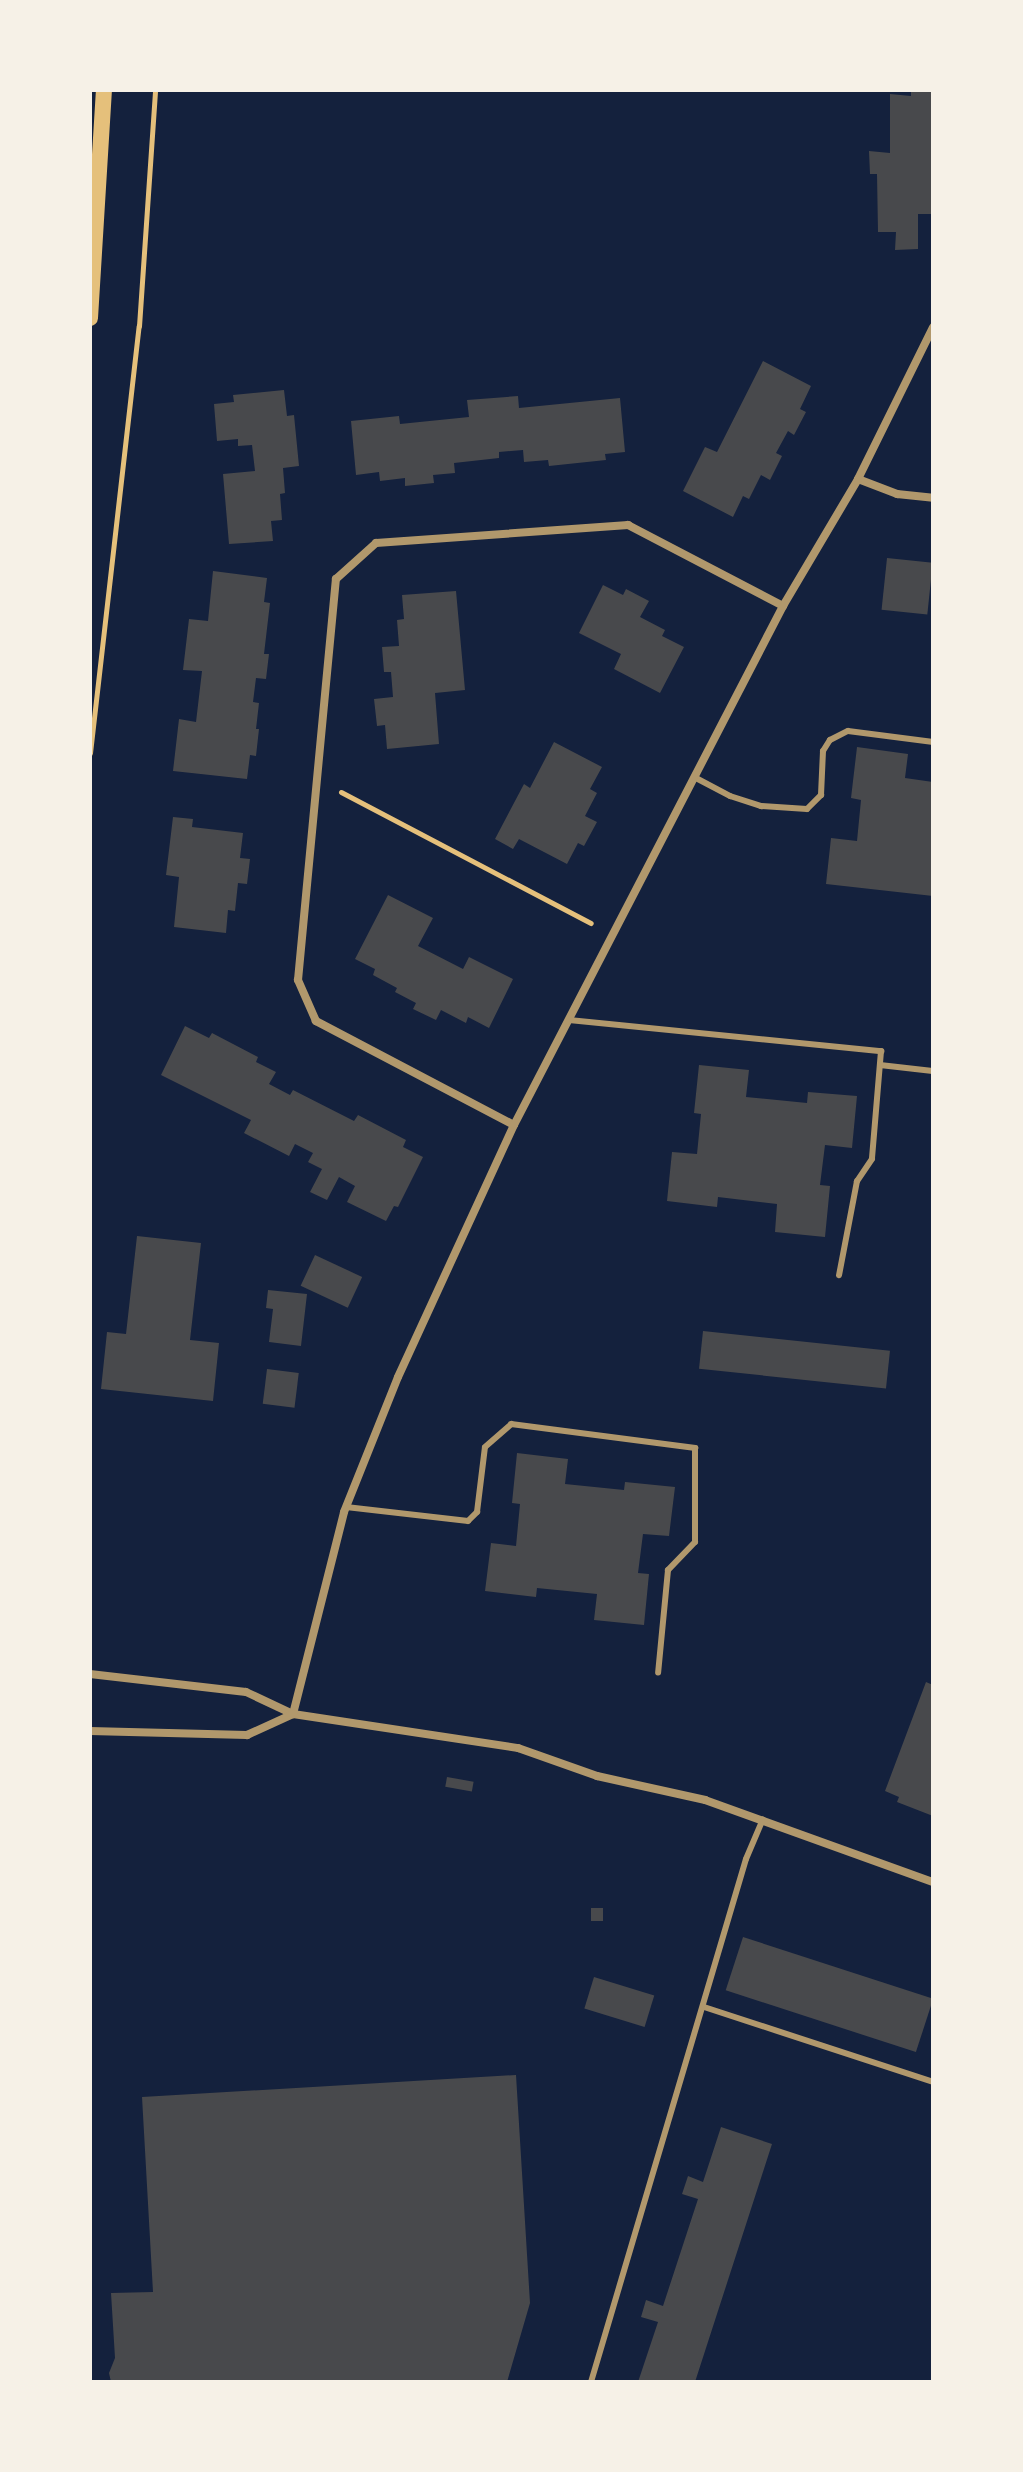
<!DOCTYPE html>
<html>
<head>
<meta charset="utf-8">
<style>
  body { margin:0 }
  #map { position:relative; width:1023px; height:2472px; overflow:hidden; background:#14213d; font-family:"Fira Sans",sans-serif }
  div>[style] { position:absolute }
  [style*='--x'] { left:calc(var(--x)*1px); top:calc(var(--y)*1px); width:calc(var(--w)*1px); rotate:calc(var(--a)*1deg) }
  .building>* { inset:0; background:#48494c; transform-origin:0 0 }
  .path>* { height:5px; margin:-2.5px; padding:0 2.5px; transform-origin:2.5px; border-radius:2.5px; background:#e5c07b }
  .service>* { height:6px; margin:-3px; padding:0 3px; transform-origin:3px; border-radius:3px; background:#b1986c }
  .minor>* { height:8px; margin:-4px; padding:0 4px; transform-origin:4px; border-radius:4px; background:#b1986c }
  .secondary>* { height:16px; margin:-8px; padding:0 8px; transform-origin:8px; border-radius:8px; background:#e5c07b }
  span { translate:-50% -50%; white-space:nowrap; text-align:center; line-height:1.15; -webkit-text-stroke:8px #f6f1e7; paint-order:stroke }
  .frame { position:absolute; inset:0; border:92px solid #f6f1e7; pointer-events:none }
</style>
</head>
<body>
<div id="map">
  <div class="building">
    <div style="clip-path:polygon(911px 90px,933px 90px,933px 214px,918px 214px,918px 249px,895px 250px,896px 232px,878px 232px,877px 174px,870px 174px,869px 151px,890px 153px,890px 94px,911px 96px)"></div>
    <div style="clip-path:polygon(763px 361px,811px 386px,800px 409px,806px 412px,794px 435px,788px 431px,776px 453px,782px 456px,770px 480px,761px 475px,749px 499px,743px 496px,733px 517px,683px 491px,705px 447px,717px 452px)"></div>
    <div style="clip-path:polygon(284px 390px,287px 416px,294px 415px,299px 466px,283px 468px,285px 493px,280px 494px,282px 520px,271px 521px,273px 541px,229px 544px,223px 474px,255px 471px,252px 445px,238px 446px,238px 439px,217px 441px,214px 404px,234px 402px,233px 395px)"></div>
    <div style="clip-path:polygon(518px 396px,519px 408px,620px 398px,625px 452px,605px 454px,606px 460px,549px 466px,548px 460px,524px 462px,523px 450px,499px 452px,499px 458px,454px 463px,455px 473px,433px 475px,434px 483px,405px 486px,405px 478px,380px 481px,379px 472px,356px 475px,351px 421px,399px 416px,400px 424px,469px 417px,467px 400px)"></div>
    <div style="left:887px;top:558px;width:46px;height:52px;rotate:6deg"></div>
    <div style="clip-path:polygon(213px 571px,267px 578px,264px 602px,270px 603px,264px 654px,269px 654px,266px 679px,256px 678px,253px 702px,259px 703px,256px 729px,259px 729px,256px 756px,250px 755px,247px 779px,173px 771px,179px 719px,196px 722px,202px 671px,183px 670px,189px 619px,208px 621px)"></div>
    <div style="clip-path:polygon(603px 585px,623px 595px,626px 589px,649px 601px,640px 617px,665px 630px,662px 636px,684px 647px,660px 693px,614px 669px,621px 654px,579px 633px)"></div>
    <div style="clip-path:polygon(456px 591px,465px 690px,435px 693px,439px 744px,387px 749px,385px 725px,377px 726px,374px 699px,393px 697px,391px 672px,384px 672px,382px 647px,399px 646px,397px 620px,404px 619px,402px 595px)"></div>
    <div style="clip-path:polygon(554px 742px,602px 767px,590px 789px,597px 793px,585px 816px,597px 822px,584px 846px,578px 843px,567px 864px,519px 839px,513px 849px,495px 839px,524px 784px,530px 788px)"></div>
    <div style="clip-path:polygon(857px 747px,908px 754px,905px 778px,933px 782px,933px 896px,826px 884px,831px 838px,857px 841px,861px 800px,851px 798px)"></div>
    <div style="clip-path:polygon(173px 817px,193px 819px,192px 827px,243px 833px,240px 858px,250px 859px,247px 884px,238px 883px,235px 911px,228px 910px,226px 933px,174px 927px,179px 877px,166px 875px)"></div>
    <div style="clip-path:polygon(388px 895px,433px 918px,418px 946px,463px 969px,469px 957px,513px 979px,489px 1028px,468px 1017px,466px 1023px,441px 1010px,436px 1020px,413px 1009px,416px 1003px,395px 992px,397px 988px,373px 975px,375px 969px,355px 959px)"></div>
    <div style="clip-path:polygon(185px 1026px,209px 1038px,212px 1033px,258px 1057px,256px 1062px,276px 1072px,269px 1084px,290px 1095px,293px 1090px,354px 1121px,358px 1115px,406px 1140px,403px 1147px,423px 1157px,398px 1207px,394px 1206px,386px 1221px,347px 1202px,355px 1186px,339px 1177px,327px 1200px,310px 1192px,322px 1169px,308px 1162px,313px 1153px,295px 1144px,289px 1156px,244px 1133px,251px 1120px,161px 1075px)"></div>
    <div style="clip-path:polygon(699px 1065px,749px 1070px,746px 1097px,807px 1103px,808px 1092px,857px 1096px,852px 1148px,825px 1145px,820px 1185px,830px 1186px,825px 1237px,775px 1232px,777px 1204px,718px 1197px,717px 1207px,667px 1201px,672px 1152px,697px 1154px,701px 1114px,694px 1113px)"></div>
    <div style="clip-path:polygon(137px 1236px,201px 1243px,190px 1340px,219px 1343px,213px 1401px,101px 1389px,107px 1332px,126px 1334px)"></div>
    <div style="left:315px;top:1255px;width:52px;height:34px;rotate:25deg"></div>
    <div style="clip-path:polygon(268px 1290px,307px 1294px,301px 1346px,269px 1342px,273px 1309px,266px 1308px)"></div>
    <div style="left:703px;top:1331px;width:188px;height:38px;rotate:6deg"></div>
    <div style="left:267px;top:1369px;width:32px;height:35px;rotate:7deg"></div>
    <div style="clip-path:polygon(517px 1453px,568px 1459px,565px 1484px,624px 1490px,625px 1482px,675px 1487px,669px 1536px,643px 1534px,638px 1573px,649px 1574px,644px 1625px,594px 1620px,597px 1594px,537px 1588px,536px 1597px,485px 1591px,491px 1543px,516px 1546px,520px 1504px,512px 1503px)"></div>
    <div style="clip-path:polygon(926px 1682px,933px 1685px,933px 1816px,897px 1802px,899px 1797px,885px 1791px)"></div>
    <div style="left:447px;top:1777px;width:27px;height:10px;rotate:10deg"></div>
    <div style="left:591px;top:1908px;width:12px;height:13px"></div>
    <div style="left:743px;top:1937px;width:200px;height:56px;rotate:18deg"></div>
    <div style="left:594px;top:1977px;width:63px;height:33px;rotate:17deg"></div>
    <div style="clip-path:polygon(516px 2075px,530px 2303px,507px 2382px,111px 2382px,109px 2373px,115px 2358px,111px 2293px,153px 2292px,142px 2097px)"></div>
    <div style="clip-path:polygon(721px 2127px,772px 2144px,695px 2382px,638px 2382px,658px 2322px,641px 2317px,646px 2300px,663px 2306px,698px 2199px,682px 2194px,688px 2176px,703px 2182px)"></div>
  </div>
  <div class="path">
    <div style="--x:90;--y:753;--w:430;--a:-83.5"></div>
    <div style="--x:139;--y:326;--w:237;--a:-86.1"></div>
    <div style="--x:341;--y:792;--w:282;--a:27.7"></div>
  </div>
  <div class="service">
    <div style="--x:694;--y:777;--w:41;--a:27.8"></div>
    <div style="--x:730;--y:796;--w:33;--a:18"></div>
    <div style="--x:761;--y:806;--w:46;--a:3.7"></div>
    <div style="--x:807;--y:809;--w:20;--a:-45"></div>
    <div style="--x:821;--y:795;--w:44;--a:-87.4"></div>
    <div style="--x:823;--y:751;--w:13;--a:-58"></div>
    <div style="--x:830;--y:740;--w:20;--a:-27"></div>
    <div style="--x:848;--y:731;--w:86;--a:7.4"></div>
    <div style="--x:569;--y:1020;--w:314;--a:5.7"></div>
    <div style="--x:881;--y:1051;--w:108;--a:94.8"></div>
    <div style="--x:872;--y:1159;--w:27;--a:124"></div>
    <div style="--x:857;--y:1181;--w:96;--a:100.8"></div>
    <div style="--x:880;--y:1065;--w:53;--a:6.5"></div>
    <div style="--x:346;--y:1507;--w:123;--a:6.5"></div>
    <div style="--x:468;--y:1521;--w:13;--a:-45"></div>
    <div style="--x:477;--y:1512;--w:65;--a:-83"></div>
    <div style="--x:485;--y:1447;--w:35;--a:-41"></div>
    <div style="--x:511;--y:1424;--w:186;--a:7.4"></div>
    <div style="--x:695;--y:1448;--w:94;--a:90"></div>
    <div style="--x:695;--y:1542;--w:39;--a:134"></div>
    <div style="--x:668;--y:1570;--w:103;--a:95.5"></div>
    <div style="--x:704;--y:2007;--w:241;--a:18.1"></div>
    <div style="--x:591;--y:2382;--w:545;--a:-73.49"></div>
    <div style="--x:746;--y:1859;--w:43;--a:-67"></div>
  </div>
  <div class="minor">
    <div style="--x:858;--y:479;--w:42;--a:21"></div>
    <div style="--x:897;--y:494;--w:36;--a:6"></div>
    <div style="--x:514;--y:1125;--w:224;--a:-152.3"></div>
    <div style="--x:316;--y:1021;--w:45;--a:-113.7"></div>
    <div style="--x:298;--y:980;--w:403;--a:-84.6"></div>
    <div style="--x:336;--y:579;--w:54;--a:-42"></div>
    <div style="--x:376;--y:543;--w:253;--a:-4.1"></div>
    <div style="--x:628;--y:525;--w:175;--a:27.6"></div>
    <div style="--x:90;--y:1674;--w:157;--a:6.6"></div>
    <div style="--x:246;--y:1692;--w:52;--a:25.1"></div>
    <div style="--x:293;--y:1714;--w:228;--a:8.6"></div>
    <div style="--x:518;--y:1748;--w:84;--a:19.5"></div>
    <div style="--x:597;--y:1776;--w:111;--a:12.5"></div>
    <div style="--x:705;--y:1800;--w:242;--a:19.8"></div>
    <div style="--x:293;--y:1714;--w:208;--a:-75.8"></div>
    <div style="--x:344;--y:1512;--w:145;--a:-68.2"></div>
    <div style="--x:398;--y:1377;--w:277;--a:-65.3"></div>
    <div style="--x:514;--y:1125;--w:585;--a:-62.6"></div>
    <div style="--x:783;--y:606;--w:147;--a:-59.4"></div>
    <div style="--x:858;--y:479;--w:169;--a:-63.7"></div>
    <div style="--x:90;--y:1731;--w:157;--a:1.5"></div>
    <div style="--x:247;--y:1735;--w:51;--a:-24.5"></div>
  </div>
  <div class="secondary">
    <div style="--x:90;--y:318;--w:228;--a:-86.5"></div>
  </div>
  <div class="frame"></div>
</div>
</body>
</html>
